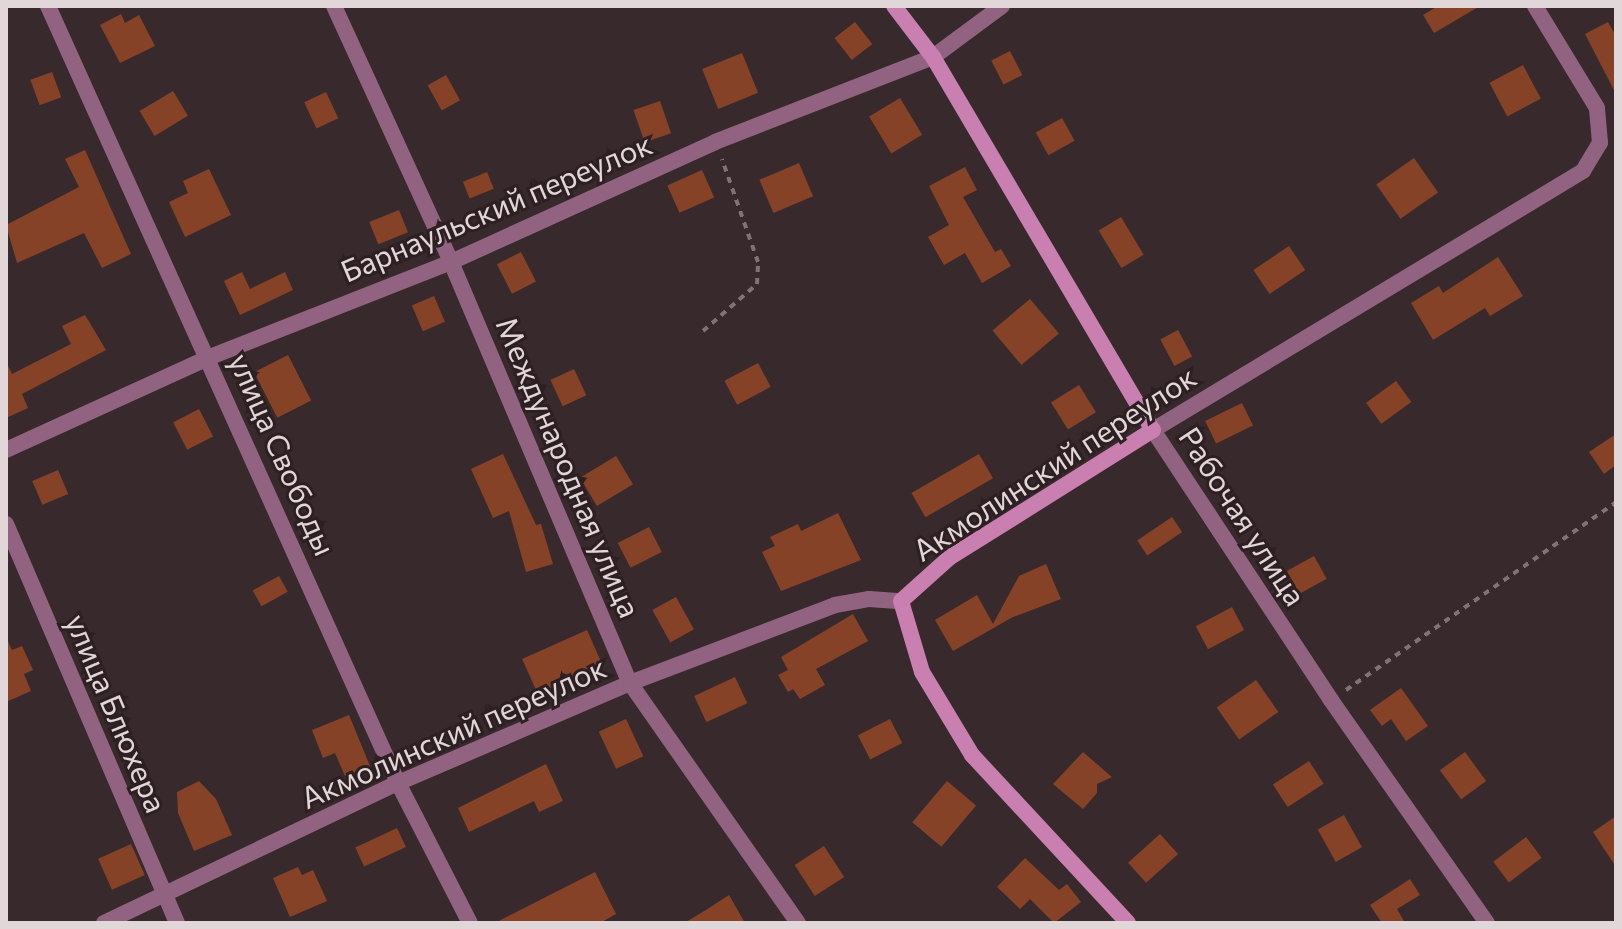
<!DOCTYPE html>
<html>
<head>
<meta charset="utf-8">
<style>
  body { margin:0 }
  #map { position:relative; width:1622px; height:929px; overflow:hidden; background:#382a2c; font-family:Commissioner,sans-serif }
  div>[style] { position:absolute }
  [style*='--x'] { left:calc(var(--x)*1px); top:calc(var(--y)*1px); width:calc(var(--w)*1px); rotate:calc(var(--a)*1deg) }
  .building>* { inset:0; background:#864227; transform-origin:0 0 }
  .path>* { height:4px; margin-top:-2px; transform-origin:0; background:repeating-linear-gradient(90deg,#7f7374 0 6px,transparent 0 12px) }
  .street>* { height:16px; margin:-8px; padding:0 8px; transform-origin:8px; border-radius:8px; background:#916381 }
  .secondary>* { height:16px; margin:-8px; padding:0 8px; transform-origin:8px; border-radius:8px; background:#c97fb0 }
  span { translate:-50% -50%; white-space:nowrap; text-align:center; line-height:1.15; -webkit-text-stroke:6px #2e2022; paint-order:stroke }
  .street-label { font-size:30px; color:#e1d7d8 }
  .frame { position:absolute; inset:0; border:8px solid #e1d7d8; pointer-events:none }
</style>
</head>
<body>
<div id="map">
  <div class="building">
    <div style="clip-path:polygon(1438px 6px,1480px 6px,1434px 33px,1423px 15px)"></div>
    <div style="clip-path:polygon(121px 14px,125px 23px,139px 15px,155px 46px,120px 63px,100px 25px)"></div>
    <div style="left:855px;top:22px;width:28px;height:26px;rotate:52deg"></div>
    <div style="clip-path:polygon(1608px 22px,1616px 36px,1616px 94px,1585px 34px)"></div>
    <div style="left:1010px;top:51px;width:27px;height:21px;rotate:63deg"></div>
    <div style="left:742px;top:53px;width:43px;height:43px;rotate:68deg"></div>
    <div style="left:1523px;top:65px;width:38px;height:38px;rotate:62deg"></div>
    <div style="left:52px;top:72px;width:27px;height:23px;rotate:70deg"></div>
    <div style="left:446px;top:75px;width:29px;height:21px;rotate:61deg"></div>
    <div style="left:173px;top:91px;width:29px;height:39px;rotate:59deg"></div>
    <div style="left:326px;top:92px;width:29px;height:24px;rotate:65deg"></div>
    <div style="left:900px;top:98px;width:43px;height:36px;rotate:59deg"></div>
    <div style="left:660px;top:101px;width:34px;height:28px;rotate:71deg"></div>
    <div style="left:1062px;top:118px;width:26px;height:30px;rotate:61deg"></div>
    <div style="clip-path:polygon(85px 150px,131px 254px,102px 268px,84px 233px,17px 263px,6px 225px,79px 187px,65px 159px)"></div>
    <div style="left:1414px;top:158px;width:42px;height:46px;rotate:55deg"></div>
    <div style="left:799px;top:163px;width:36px;height:43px;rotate:67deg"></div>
    <div style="clip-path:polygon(965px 167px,977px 190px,963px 197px,995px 252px,1001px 249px,1011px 266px,982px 283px,965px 253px,944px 265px,928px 237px,949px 225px,929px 186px)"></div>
    <div style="clip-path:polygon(209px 169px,231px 215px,185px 237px,169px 202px,188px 193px,183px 181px)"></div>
    <div style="left:702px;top:170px;width:30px;height:38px;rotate:66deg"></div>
    <div style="left:487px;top:172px;width:18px;height:26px;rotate:68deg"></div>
    <div style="left:399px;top:210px;width:24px;height:32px;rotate:68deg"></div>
    <div style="left:1121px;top:217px;width:44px;height:26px;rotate:59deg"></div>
    <div style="left:1289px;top:246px;width:29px;height:43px;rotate:56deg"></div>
    <div style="left:521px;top:252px;width:33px;height:27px;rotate:63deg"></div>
    <div style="clip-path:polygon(1498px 257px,1523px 296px,1490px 316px,1485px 308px,1433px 340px,1411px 303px,1439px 286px,1443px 293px)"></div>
    <div style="clip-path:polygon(242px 272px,250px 289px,285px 272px,293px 290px,240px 315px,224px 281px)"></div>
    <div style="left:434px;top:296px;width:28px;height:24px;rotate:67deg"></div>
    <div style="left:1030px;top:299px;width:45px;height:49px;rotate:50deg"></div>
    <div style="clip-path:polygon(85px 315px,106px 350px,22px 394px,28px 408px,6px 418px,6px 361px,12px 374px,71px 344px,62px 326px)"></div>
    <div style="left:1178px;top:330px;width:30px;height:20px;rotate:62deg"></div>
    <div style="left:288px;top:355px;width:51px;height:38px;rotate:63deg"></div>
    <div style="left:758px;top:363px;width:27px;height:38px;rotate:62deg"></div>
    <div style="left:574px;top:369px;width:29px;height:26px;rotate:65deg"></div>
    <div style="left:1396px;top:381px;width:26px;height:37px;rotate:54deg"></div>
    <div style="left:1079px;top:385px;width:32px;height:33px;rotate:58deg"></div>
    <div style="left:1242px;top:403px;width:25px;height:41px;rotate:64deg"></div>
    <div style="left:199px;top:409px;width:31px;height:29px;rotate:63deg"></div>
    <div style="clip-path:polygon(1616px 434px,1616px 465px,1604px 474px,1589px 452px)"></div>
    <div style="clip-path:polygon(503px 454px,536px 525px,541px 524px,553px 564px,526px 572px,509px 511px,493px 518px,471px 469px)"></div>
    <div style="left:979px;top:454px;width:28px;height:78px;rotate:60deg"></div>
    <div style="left:616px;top:456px;width:33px;height:42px;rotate:59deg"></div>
    <div style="left:58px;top:470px;width:26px;height:28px;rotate:67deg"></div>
    <div style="clip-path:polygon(838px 513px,861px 560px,781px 591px,762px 552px,775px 546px,770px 537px,798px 524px,801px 531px)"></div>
    <div style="left:1172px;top:517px;width:18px;height:42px;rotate:56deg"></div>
    <div style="left:649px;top:527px;width:28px;height:35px;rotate:63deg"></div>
    <div style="left:1314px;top:556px;width:26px;height:31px;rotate:61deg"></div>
    <div style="clip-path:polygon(1046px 564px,1061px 599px,1013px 617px,953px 651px,935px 620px,977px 595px,993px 624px,1019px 576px)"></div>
    <div style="left:279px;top:576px;width:18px;height:30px;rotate:61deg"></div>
    <div style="left:676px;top:597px;width:37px;height:27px;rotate:61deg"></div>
    <div style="left:1232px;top:607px;width:26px;height:41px;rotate:62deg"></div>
    <div style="clip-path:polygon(853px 614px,868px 641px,816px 669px,825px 685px,800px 699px,793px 689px,788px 692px,778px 675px,788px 670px,781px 657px)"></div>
    <div style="left:587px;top:630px;width:39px;height:71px;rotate:66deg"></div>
    <div style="clip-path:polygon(6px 637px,12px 650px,22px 646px,33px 670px,24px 674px,31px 691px,6px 702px)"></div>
    <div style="left:735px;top:677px;width:29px;height:45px;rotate:65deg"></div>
    <div style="left:1256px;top:680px;width:39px;height:48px;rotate:55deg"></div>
    <div style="clip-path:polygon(1401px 688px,1428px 726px,1406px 741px,1391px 719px,1382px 726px,1370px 710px)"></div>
    <div style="clip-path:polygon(349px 715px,370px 766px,345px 776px,335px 753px,323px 758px,312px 730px)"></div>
    <div style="left:626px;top:719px;width:41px;height:30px;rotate:65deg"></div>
    <div style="left:890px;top:719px;width:27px;height:36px;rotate:63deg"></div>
    <div style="clip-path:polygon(1083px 752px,1112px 777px,1097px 784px,1097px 793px,1083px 809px,1053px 784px)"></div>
    <div style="left:1465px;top:752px;width:36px;height:31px;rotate:54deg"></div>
    <div style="left:1309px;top:761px;width:27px;height:43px;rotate:57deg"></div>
    <div style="clip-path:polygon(546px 764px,563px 801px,539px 812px,534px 801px,469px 832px,458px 808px)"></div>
    <div style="clip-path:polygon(199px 781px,216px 799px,232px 835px,194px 851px,178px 813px,177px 792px)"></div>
    <div style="left:947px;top:781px;width:38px;height:54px;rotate:40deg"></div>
    <div style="left:1344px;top:815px;width:37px;height:30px;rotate:61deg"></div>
    <div style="clip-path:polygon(1616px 816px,1616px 867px,1593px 832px)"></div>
    <div style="left:397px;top:828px;width:21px;height:46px;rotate:65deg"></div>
    <div style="left:1160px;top:834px;width:27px;height:43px;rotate:48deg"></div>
    <div style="left:1526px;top:837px;width:26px;height:41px;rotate:53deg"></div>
    <div style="left:131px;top:844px;width:34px;height:36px;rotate:66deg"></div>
    <div style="left:824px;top:846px;width:37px;height:35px;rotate:57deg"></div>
    <div style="clip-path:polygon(1025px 858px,1059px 890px,1067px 884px,1081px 902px,1054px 923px,1030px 899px,1020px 909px,997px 887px)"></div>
    <div style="clip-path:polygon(298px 867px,302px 875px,313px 870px,327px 901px,290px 917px,273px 878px)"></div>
    <div style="clip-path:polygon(595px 872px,616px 914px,600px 923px,495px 923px)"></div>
    <div style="clip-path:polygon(1410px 879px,1420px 895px,1397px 909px,1405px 923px,1382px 923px,1370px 905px)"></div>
    <div style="clip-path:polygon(729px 895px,745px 923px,684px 923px,706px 910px)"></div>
  </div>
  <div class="path">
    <div style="--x:703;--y:331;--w:72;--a:-41"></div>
    <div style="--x:757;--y:284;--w:22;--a:-87"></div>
    <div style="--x:758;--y:262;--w:109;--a:-109.3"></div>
    <div style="--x:1346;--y:690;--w:329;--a:-34.8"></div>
  </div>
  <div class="street">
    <div style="--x:48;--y:6;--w:852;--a:65.75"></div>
    <div style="--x:398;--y:783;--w:157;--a:62.8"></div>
    <div style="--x:334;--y:6;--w:281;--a:65.4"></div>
    <div style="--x:451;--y:262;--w:457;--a:67"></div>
    <div style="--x:630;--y:683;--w:293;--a:55"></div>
    <div style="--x:6;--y:450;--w:224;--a:-24.5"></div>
    <div style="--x:210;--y:357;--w:259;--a:-21.5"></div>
    <div style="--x:451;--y:262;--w:290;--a:-24.4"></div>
    <div style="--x:715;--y:142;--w:234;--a:-21.3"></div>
    <div style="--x:933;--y:57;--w:86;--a:-36.5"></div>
    <div style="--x:6;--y:524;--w:434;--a:66.8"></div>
    <div style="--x:104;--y:923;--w:326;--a:-25.5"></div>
    <div style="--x:398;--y:783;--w:253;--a:-23.3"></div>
    <div style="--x:630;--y:683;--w:219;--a:-20.8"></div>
    <div style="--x:835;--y:605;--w:35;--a:-10"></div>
    <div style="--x:869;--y:599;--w:32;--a:4"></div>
    <div style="--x:1487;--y:923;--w:272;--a:-125"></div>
    <div style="--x:1331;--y:700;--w:323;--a:-123.4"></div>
    <div style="--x:1153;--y:430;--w:502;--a:-31.06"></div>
    <div style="--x:1583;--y:171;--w:33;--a:-59"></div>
    <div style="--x:1600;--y:143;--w:35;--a:-95"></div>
    <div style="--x:1597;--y:108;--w:119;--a:-121.3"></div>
  </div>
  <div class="secondary">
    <div style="--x:894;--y:6;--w:64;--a:52.6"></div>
    <div style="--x:933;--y:57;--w:433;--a:59.5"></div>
    <div style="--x:1153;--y:430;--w:241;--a:147.9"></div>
    <div style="--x:949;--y:558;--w:64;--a:138.1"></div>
    <div style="--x:901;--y:601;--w:74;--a:73.5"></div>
    <div style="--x:922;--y:672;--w:97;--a:58.9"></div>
    <div style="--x:972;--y:755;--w:229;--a:47.1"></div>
  </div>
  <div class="street-label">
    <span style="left:496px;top:207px;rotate:-23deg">Барнаульский переулок</span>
    <span style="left:283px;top:454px;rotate:66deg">улица Свободы</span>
    <span style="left:1054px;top:463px;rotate:-33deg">Акмолинский переулок</span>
    <span style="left:569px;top:467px;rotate:67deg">Международная улица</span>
    <span style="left:1243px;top:516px;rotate:57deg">Рабочая улица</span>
    <span style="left:117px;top:713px;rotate:67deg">улица Блюхера</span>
    <span style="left:453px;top:732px;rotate:-24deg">Акмолинский переулок</span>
  </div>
  <div class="frame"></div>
</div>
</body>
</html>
